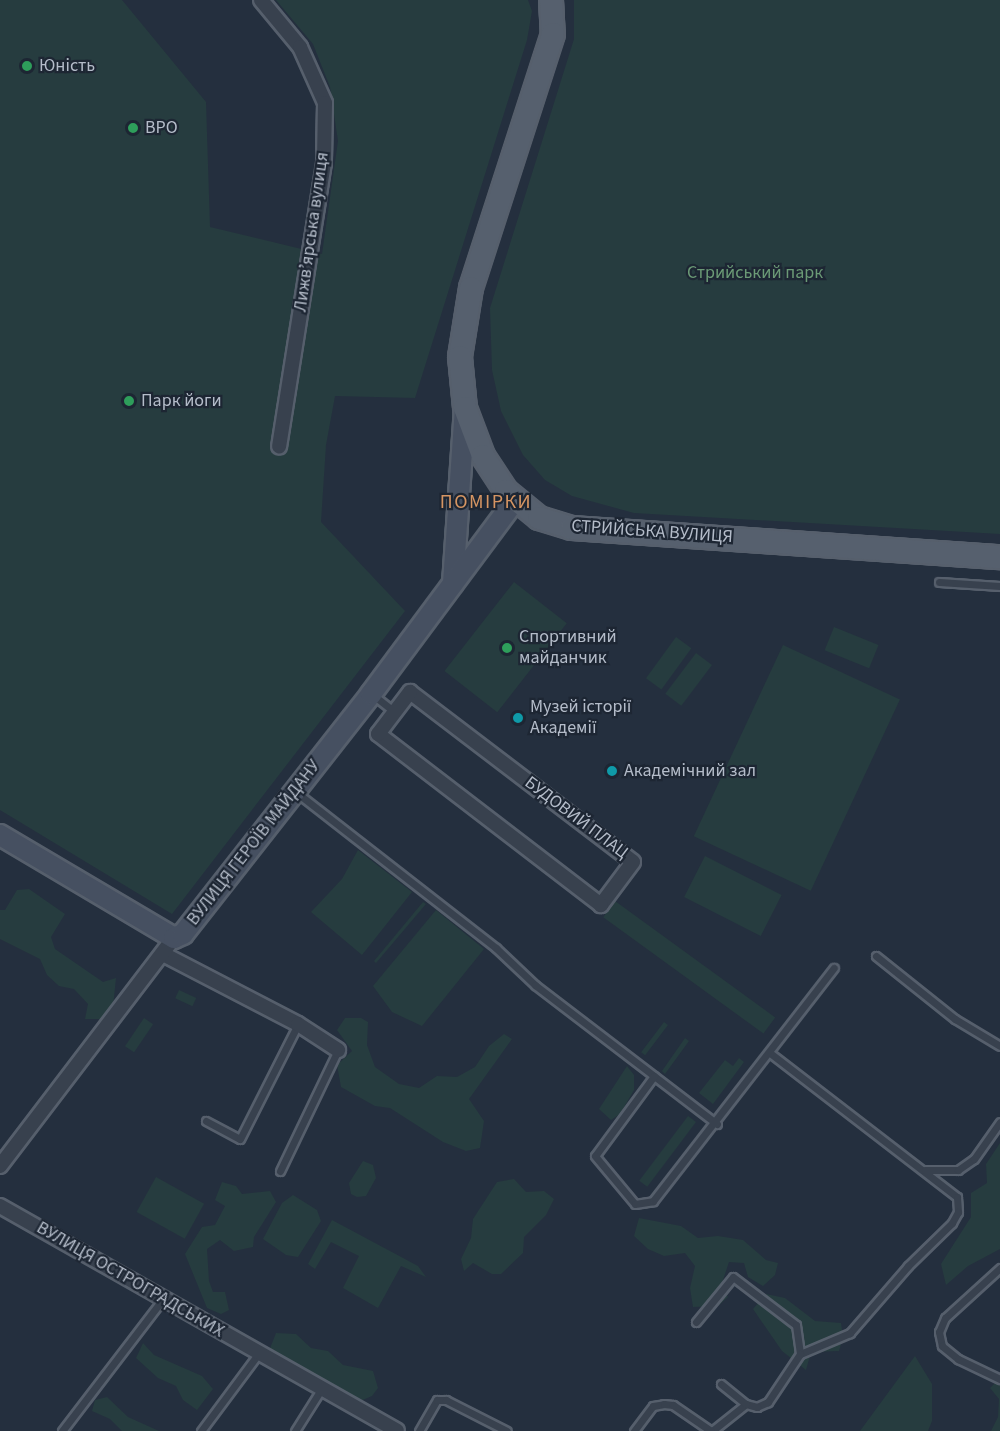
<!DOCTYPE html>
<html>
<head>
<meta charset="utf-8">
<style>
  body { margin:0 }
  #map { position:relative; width:1000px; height:1431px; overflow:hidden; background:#242f3e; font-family:"Source Sans 3",sans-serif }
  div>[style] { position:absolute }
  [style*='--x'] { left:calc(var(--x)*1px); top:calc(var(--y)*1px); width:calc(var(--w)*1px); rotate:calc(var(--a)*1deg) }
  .green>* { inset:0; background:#263c3f; transform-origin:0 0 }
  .roads { filter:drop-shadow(2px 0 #565f6c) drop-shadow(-2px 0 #565f6c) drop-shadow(0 2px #565f6c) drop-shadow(0 -2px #565f6c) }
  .lane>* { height:7px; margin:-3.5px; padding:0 3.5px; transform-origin:3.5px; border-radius:3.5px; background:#38414e }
  .street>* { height:14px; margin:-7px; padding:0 7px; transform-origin:7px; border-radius:7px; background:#38414e }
  .secondary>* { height:20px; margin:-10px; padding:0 10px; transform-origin:10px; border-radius:10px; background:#465061 }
  .primary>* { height:22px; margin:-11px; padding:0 11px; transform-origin:11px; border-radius:11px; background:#56606e }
  .dots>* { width:16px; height:16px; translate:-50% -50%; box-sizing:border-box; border:3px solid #1d2633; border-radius:50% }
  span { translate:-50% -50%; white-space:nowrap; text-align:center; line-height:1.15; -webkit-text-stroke:4.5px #1d2633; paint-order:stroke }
  .poi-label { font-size:18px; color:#b4bcc9 }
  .left { translate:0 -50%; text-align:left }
  .street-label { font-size:18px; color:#b4bcc9 }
  .park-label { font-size:18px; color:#6b9a76 }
  .neighbourhood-label { font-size:20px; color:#d59563; letter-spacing:1.5px }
</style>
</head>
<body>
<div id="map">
  <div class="green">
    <div style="clip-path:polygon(0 0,122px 0,206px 102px,210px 227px,322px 254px,338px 141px,330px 87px,313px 44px,276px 0,528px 0,532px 11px,527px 40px,415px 398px,335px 396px,326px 445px,321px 522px,405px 611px,172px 914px,0 810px)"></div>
    <div style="clip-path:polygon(574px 0,1000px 0,1000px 534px,634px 513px,572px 496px,545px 480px,523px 455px,501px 411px,492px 370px,490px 308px,574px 39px)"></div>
    <div style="left:514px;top:582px;width:67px;height:113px;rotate:38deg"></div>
    <div style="left:834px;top:627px;width:48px;height:25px;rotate:22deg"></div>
    <div style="left:676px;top:637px;width:19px;height:51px;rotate:36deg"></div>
    <div style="left:783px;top:645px;width:129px;height:211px;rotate:25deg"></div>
    <div style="left:696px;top:653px;width:20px;height:51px;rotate:37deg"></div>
    <div style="clip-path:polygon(358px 850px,412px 892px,362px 955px,311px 912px,342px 879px)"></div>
    <div style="left:705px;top:856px;width:86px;height:46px;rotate:27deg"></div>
    <div style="clip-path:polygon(29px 889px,65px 914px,51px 937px,55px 949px,103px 982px,116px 978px,113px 1007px,101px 1019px,85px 1019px,88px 1004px,74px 989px,59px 986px,47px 975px,40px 959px,0 939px,0 910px,5px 910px,17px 890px)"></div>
    <div style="left:615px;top:901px;width:198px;height:20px;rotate:36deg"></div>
    <div style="clip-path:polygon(423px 902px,426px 904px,376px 963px,374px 961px)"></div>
    <div style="clip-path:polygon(436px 910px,484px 949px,422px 1026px,392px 1012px,373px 986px)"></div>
    <div style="left:179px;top:990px;width:19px;height:9px;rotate:25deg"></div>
    <div style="left:144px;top:1018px;width:11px;height:34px;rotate:34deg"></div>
    <div style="clip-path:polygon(345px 1018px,361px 1018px,368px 1022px,367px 1045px,375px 1067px,399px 1084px,419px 1088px,437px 1076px,457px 1077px,475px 1067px,489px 1046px,504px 1034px,512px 1039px,469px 1099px,484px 1121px,480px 1148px,466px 1151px,443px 1142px,390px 1108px,375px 1106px,341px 1087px,337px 1065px,352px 1051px,337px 1030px)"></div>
    <div style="left:664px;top:1022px;width:5px;height:38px;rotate:37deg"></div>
    <div style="clip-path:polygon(685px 1038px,689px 1041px,665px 1074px,662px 1071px)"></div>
    <div style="clip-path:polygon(739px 1058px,744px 1062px,713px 1104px,699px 1093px,725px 1060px,733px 1066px)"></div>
    <div style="clip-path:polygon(627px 1066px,634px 1075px,634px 1090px,620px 1114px,611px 1120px,599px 1109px)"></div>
    <div style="left:688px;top:1116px;width:10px;height:81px;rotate:37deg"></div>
    <div style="clip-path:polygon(1000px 1143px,1000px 1249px,968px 1266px,946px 1285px,941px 1264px,971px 1217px,971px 1193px,987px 1183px,986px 1164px)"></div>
    <div style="clip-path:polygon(363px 1161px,373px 1165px,376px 1178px,366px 1196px,357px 1197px,351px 1194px,349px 1183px)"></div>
    <div style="left:156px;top:1177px;width:55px;height:40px;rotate:29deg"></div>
    <div style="clip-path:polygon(514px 1179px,526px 1192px,544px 1191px,554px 1199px,546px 1215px,524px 1237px,523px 1253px,501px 1274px,492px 1274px,473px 1263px,464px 1271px,461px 1259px,471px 1238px,473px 1219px,497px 1182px)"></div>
    <div style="clip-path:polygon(222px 1182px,236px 1186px,242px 1194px,270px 1191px,276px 1202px,254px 1237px,253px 1247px,234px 1251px,220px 1240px,207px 1249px,209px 1281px,213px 1292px,225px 1292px,229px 1310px,221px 1314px,207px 1308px,185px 1254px,202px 1227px,215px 1225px,225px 1206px,215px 1200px)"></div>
    <div style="clip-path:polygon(293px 1195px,317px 1210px,321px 1221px,298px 1257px,286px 1255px,263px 1239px,282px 1203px)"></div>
    <div style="clip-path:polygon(639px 1218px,681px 1226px,698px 1238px,718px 1236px,743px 1240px,766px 1260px,778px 1263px,775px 1275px,763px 1286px,748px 1277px,744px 1263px,729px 1262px,721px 1286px,728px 1297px,718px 1306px,693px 1307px,690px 1288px,695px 1266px,685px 1253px,664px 1256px,648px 1249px,634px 1236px)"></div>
    <div style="clip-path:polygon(332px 1220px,418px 1266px,426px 1277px,401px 1266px,378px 1308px,343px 1288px,359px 1256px,331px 1242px,315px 1269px,308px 1264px)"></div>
    <div style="clip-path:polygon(766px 1294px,785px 1298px,815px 1321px,841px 1323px,843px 1337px,839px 1351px,811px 1352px,806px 1370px,782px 1351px,753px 1309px)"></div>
    <div style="clip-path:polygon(276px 1333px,296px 1334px,311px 1348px,328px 1351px,343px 1365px,373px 1371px,378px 1388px,372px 1396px,358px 1402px,269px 1351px)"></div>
    <div style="clip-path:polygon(143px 1343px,154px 1355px,202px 1376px,213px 1389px,197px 1410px,183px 1400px,176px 1386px,158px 1378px,136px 1358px)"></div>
    <div style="clip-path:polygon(915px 1356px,932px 1384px,932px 1421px,928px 1431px,860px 1431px)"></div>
    <div style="clip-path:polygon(1000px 1378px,1000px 1431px,991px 1431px,998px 1417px,999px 1399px,990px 1388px)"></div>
    <div style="clip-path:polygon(107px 1397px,128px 1417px,159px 1431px,122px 1431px,110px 1419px,92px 1411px,95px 1400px)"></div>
  </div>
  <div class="roads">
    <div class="lane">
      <div style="--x:939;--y:582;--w:61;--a:3.8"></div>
      <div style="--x:373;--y:695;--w:28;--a:38"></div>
      <div style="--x:297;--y:793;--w:252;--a:37.9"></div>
      <div style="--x:496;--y:948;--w:54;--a:43.5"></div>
      <div style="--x:535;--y:985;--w:229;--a:37.4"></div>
      <div style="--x:876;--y:956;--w:101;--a:38.6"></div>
      <div style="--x:955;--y:1019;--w:52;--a:31"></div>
      <div style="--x:770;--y:1053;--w:236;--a:37.6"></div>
      <div style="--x:957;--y:1197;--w:15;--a:86"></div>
      <div style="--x:958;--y:1212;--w:13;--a:119"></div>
      <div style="--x:952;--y:1223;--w:62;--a:135.7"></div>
      <div style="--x:908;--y:1266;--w:89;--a:130.9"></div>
      <div style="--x:850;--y:1333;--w:54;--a:157.2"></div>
      <div style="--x:654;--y:1076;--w:99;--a:126.4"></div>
      <div style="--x:595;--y:1156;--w:62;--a:50.2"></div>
      <div style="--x:635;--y:1204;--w:18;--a:-9"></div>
      <div style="--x:653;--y:1201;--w:295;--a:-52.2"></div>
      <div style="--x:206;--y:1121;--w:38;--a:28"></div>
      <div style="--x:240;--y:1139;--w:129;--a:-63.2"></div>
      <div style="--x:925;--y:1170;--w:33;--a:0"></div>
      <div style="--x:958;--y:1170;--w:19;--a:-35"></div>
      <div style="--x:974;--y:1159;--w:45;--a:-54.9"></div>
      <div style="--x:280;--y:1171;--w:134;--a:-64.4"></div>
      <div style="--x:1000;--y:1268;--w:74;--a:137.7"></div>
      <div style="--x:945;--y:1318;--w:15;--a:113"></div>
      <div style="--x:939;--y:1332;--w:14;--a:78"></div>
      <div style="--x:942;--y:1346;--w:21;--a:39"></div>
      <div style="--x:958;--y:1359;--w:47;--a:25.5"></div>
      <div style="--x:696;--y:1322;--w:58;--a:-50.6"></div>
      <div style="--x:733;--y:1277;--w:79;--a:37.3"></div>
      <div style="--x:796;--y:1325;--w:29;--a:82"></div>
      <div style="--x:800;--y:1354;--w:58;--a:123.7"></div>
      <div style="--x:768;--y:1402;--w:12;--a:156"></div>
      <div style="--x:757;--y:1407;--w:11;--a:-165"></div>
      <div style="--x:746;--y:1404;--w:43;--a:141.5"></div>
      <div style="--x:721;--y:1384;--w:32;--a:39"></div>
      <div style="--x:62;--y:1431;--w:166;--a:-52.6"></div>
      <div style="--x:201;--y:1431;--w:97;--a:-53.4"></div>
      <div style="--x:295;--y:1431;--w:51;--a:-57.9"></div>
      <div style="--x:419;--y:1431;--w:36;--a:-60"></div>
      <div style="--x:437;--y:1400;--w:9;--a:0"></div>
      <div style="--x:446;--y:1400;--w:68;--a:26.9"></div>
      <div style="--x:634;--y:1431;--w:31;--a:-53"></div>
      <div style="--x:653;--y:1406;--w:11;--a:-10"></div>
      <div style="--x:664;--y:1404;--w:9;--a:6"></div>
      <div style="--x:673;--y:1405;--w:46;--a:34.4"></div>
    </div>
    <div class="street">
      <div style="--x:261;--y:0;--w:61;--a:50.3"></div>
      <div style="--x:300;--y:47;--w:61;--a:65.9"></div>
      <div style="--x:325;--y:103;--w:60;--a:91"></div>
      <div style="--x:324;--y:163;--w:287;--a:99"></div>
      <div style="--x:410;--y:692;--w:280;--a:37.3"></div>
      <div style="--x:633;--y:862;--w:54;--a:126.7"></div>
      <div style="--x:601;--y:905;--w:281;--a:-142.5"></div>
      <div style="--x:378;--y:734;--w:53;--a:-52.7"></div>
      <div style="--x:163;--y:954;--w:152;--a:27.4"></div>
      <div style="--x:298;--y:1024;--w:48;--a:33"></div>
      <div style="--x:0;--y:1166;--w:287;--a:-52.7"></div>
      <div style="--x:0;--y:1206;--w:456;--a:29.5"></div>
    </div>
    <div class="secondary">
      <div style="--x:453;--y:583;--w:175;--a:-86.1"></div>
      <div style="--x:0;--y:835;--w:202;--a:30.6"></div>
      <div style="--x:174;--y:938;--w:10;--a:-24"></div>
      <div style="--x:183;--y:934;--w:305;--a:-51.9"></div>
      <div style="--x:371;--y:694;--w:242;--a:-53.4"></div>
    </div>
    <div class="primary">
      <div style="--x:551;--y:0;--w:34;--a:87"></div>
      <div style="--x:553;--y:34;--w:267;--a:107.9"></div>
      <div style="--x:471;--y:288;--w:70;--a:99.1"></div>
      <div style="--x:460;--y:357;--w:51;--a:84.4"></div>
      <div style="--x:465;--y:408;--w:51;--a:69.4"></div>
      <div style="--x:483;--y:456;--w:42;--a:56.7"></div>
      <div style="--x:506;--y:491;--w:43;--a:39.3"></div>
      <div style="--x:539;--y:518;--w:34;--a:17"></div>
      <div style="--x:572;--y:528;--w:429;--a:3.9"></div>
    </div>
  </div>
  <div class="dots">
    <div style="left:27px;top:66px;background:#2e9e5b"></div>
    <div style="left:133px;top:128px;background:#2e9e5b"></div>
    <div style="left:129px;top:401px;background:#2e9e5b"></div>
    <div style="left:507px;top:648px;background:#2e9e5b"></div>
    <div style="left:518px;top:718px;background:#0f9aa8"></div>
    <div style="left:612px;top:771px;background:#0f9aa8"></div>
  </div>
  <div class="poi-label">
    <span class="left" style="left:39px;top:66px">Юність</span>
    <span class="left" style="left:145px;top:128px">ВРО</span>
    <span class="left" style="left:141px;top:401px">Парк йоги</span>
    <span class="left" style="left:519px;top:648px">Спортивний<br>майданчик</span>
    <span class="left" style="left:530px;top:718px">Музей історії<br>Академії</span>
    <span class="left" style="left:624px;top:771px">Академічний зал</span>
  </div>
  <div class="street-label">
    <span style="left:312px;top:232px;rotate:-82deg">Лижвʼярська вулиця</span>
    <span style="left:652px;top:532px;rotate:4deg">СТРИЙСЬКА ВУЛИЦЯ</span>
    <span style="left:576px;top:818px;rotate:37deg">БУДОВИЙ ПЛАЦ</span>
    <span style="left:254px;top:843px;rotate:-52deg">ВУЛИЦЯ ГЕРОЇВ МАЙДАНУ</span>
    <span style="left:130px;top:1280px;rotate:30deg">ВУЛИЦЯ ОСТРОГРАДСЬКИХ</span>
  </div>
  <div class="park-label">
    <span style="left:755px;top:273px">Стрийський парк</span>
  </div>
  <div class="neighbourhood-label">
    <span style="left:486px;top:502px">ПОМІРКИ</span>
  </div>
</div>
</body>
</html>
